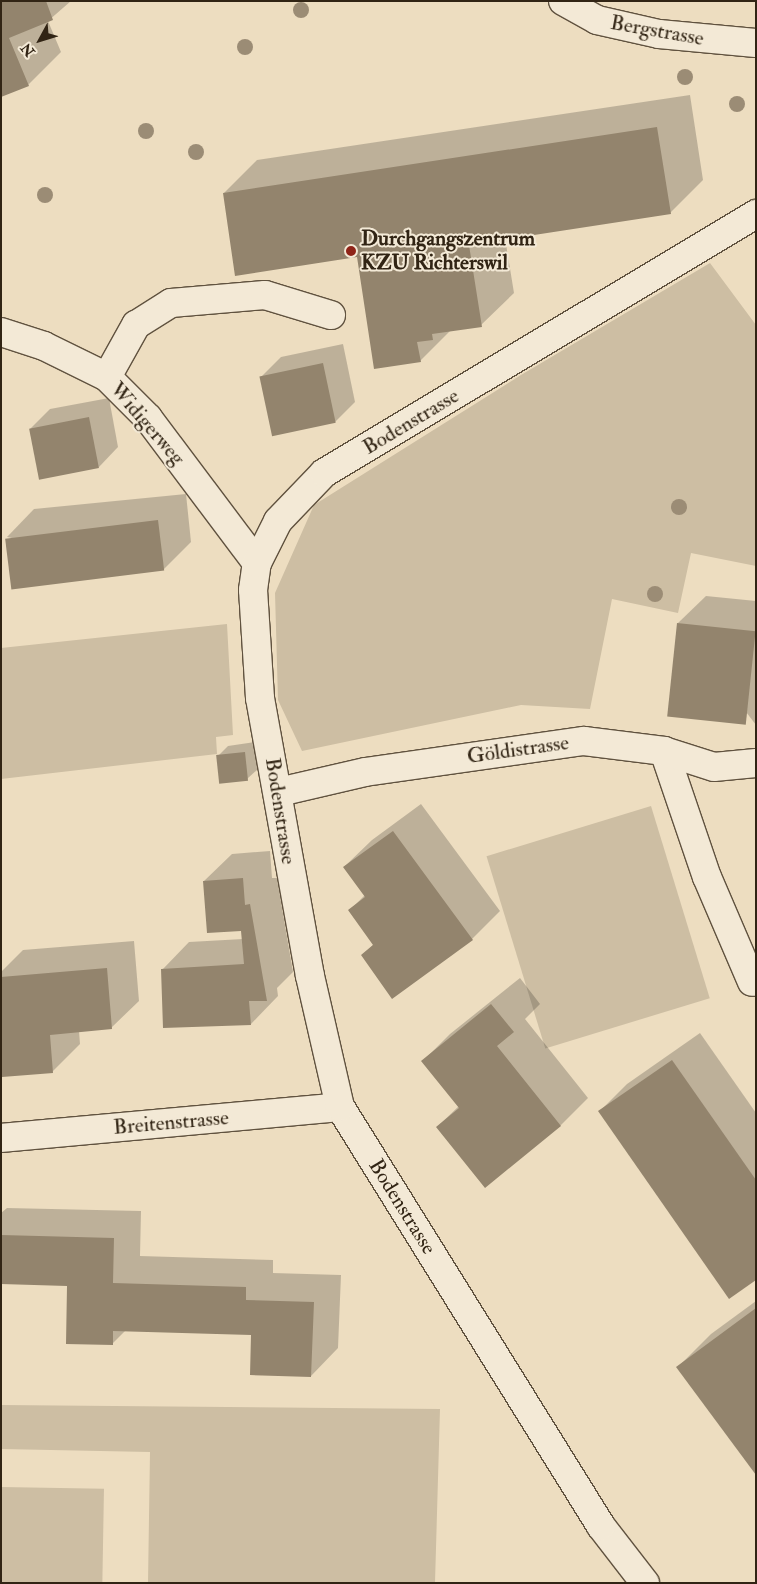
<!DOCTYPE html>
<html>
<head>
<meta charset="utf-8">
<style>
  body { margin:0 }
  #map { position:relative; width:757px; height:1584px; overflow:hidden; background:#edddc0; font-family:"IM FELL Double Pica",serif }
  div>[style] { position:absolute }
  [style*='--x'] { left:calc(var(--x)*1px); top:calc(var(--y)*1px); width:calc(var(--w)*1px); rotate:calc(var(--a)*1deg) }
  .green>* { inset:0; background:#cdbea3; transform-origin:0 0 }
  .shadow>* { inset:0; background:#0003 }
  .building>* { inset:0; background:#93846d; transform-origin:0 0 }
  .roads { filter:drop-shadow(1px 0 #60523f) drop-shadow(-1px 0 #60523f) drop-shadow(0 1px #60523f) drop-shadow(0 -1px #60523f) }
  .minor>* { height:28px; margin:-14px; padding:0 14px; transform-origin:14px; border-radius:14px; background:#f3e9d6 }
  .trees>* { width:16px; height:16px; margin:-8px; border-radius:50%; background:#9b8c75 }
  .dots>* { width:14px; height:14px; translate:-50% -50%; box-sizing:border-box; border:2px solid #f3e9d6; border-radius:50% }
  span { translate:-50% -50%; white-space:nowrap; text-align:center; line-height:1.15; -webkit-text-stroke:4px #f3e9d6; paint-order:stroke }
  .street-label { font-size:21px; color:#312414 }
  .poi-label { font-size:21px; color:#312414; font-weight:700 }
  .left { translate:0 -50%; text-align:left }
  .frame { position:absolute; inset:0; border:2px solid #312414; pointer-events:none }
  .north { position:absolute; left:15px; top:15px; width:50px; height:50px; -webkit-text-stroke:4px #f3e9d6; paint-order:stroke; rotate:231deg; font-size:14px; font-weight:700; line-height:20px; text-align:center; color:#312414 }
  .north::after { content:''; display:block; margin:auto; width:18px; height:22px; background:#312414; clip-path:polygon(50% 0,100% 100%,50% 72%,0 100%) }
</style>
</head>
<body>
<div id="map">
  <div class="green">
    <div style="clip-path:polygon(710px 263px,756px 325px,756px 566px,691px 553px,678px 613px,612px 599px,590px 709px,521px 705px,302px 751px,278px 700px,275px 593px,314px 505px,521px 375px)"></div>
    <div style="clip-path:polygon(227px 624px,233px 735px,216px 737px,217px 754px,1px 779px,1px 648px)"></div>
    <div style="left:651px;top:806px;width:201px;height:172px;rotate:73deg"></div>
    <div style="clip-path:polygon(1px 1405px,440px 1409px,435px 1583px,148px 1583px,150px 1452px,1px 1449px)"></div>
    <div style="left:1px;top:1487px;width:103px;height:96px;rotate:1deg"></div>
  </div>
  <div class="shadow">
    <div style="clip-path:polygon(1px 1px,71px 1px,48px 21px,61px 52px,28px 85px,1px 95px)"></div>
    <div style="clip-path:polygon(690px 95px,703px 180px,670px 213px,505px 238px,514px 293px,481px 325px,451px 330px,420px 361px,358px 256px,224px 193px,257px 160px)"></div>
    <div style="clip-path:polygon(343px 344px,355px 402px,335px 422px,261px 377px,281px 357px)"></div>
    <div style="clip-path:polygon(109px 398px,118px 447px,99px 467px,30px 429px,50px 409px)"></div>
    <div style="clip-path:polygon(186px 494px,191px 542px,163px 570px,7px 537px,34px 509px)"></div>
    <div style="clip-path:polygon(706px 596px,756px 601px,756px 725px,678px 623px)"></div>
    <div style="clip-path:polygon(255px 742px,258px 769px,247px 779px,218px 756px,228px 746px)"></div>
    <div style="clip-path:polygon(421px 804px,500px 911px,472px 939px,393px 997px,362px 955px,374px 944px,349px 911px,365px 895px,344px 867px,372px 840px)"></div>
    <div style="clip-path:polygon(270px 851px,272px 878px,277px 878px,293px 972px,277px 988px,278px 996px,251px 1024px,162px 970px,189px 942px,243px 939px,242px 930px,204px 881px,232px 854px)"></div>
    <div style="clip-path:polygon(134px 941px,139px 1001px,111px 1028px,79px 1031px,80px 1044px,52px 1072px,1px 1059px,1px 972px,23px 950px)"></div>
    <div style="clip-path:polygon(520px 978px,540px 1004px,525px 1019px,588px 1098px,561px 1125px,485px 1186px,437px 1127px,459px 1106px,423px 1061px,450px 1034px)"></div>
    <div style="clip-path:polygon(700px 1033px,756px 1113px,756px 1279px,600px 1111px,627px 1084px)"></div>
    <div style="clip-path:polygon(7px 1208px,141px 1211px,140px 1256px,273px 1260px,273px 1273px,341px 1275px,338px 1348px,311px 1376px,252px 1334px,126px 1330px,112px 1344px,68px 1285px,1px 1283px,1px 1213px)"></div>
    <div style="clip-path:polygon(756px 1301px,756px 1473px,678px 1367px,711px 1334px)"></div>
  </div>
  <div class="building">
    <div style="clip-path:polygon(1px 1px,46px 1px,53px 20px,9px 38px,29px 86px,1px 97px)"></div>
    <div style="clip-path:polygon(657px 127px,671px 214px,469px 245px,482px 327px,432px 334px,433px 340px,417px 342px,421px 362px,374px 369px,357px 257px,235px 276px,223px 193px)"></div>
    <div style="left:323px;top:363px;width:61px;height:65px;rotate:78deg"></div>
    <div style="left:89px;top:417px;width:52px;height:61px;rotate:79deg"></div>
    <div style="left:158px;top:520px;width:51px;height:154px;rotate:83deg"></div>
    <div style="left:677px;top:623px;width:79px;height:94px;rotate:6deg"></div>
    <div style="left:245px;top:752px;width:29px;height:29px;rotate:84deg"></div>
    <div style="clip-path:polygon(393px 831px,473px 940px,392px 999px,361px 955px,373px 945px,348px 910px,365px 897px,343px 867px)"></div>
    <div style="clip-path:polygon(243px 878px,245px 905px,250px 904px,267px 1001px,249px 1001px,251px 1025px,163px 1028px,161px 969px,244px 964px,241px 931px,207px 933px,203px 881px)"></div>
    <div style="clip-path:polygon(107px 968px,112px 1029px,50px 1035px,53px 1073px,2px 1077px,1px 977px)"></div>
    <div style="clip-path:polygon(491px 1004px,514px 1032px,497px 1046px,561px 1126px,485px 1188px,436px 1127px,459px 1108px,421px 1061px)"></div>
    <div style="clip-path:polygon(672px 1060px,756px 1180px,756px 1280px,729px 1299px,598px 1111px)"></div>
    <div style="clip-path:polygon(1px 1235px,114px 1238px,113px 1283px,246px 1287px,246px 1300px,314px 1302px,311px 1377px,250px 1375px,251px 1335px,113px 1331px,113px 1345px,66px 1344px,67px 1286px,1px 1284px)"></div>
    <div style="clip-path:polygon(756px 1308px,756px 1475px,676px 1367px)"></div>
  </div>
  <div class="roads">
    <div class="minor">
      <div style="--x:563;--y:1;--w:39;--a:29"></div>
      <div style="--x:597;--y:20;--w:64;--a:12.7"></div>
      <div style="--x:659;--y:34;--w:97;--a:5.3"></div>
      <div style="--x:1;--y:332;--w:45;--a:18"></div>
      <div style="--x:44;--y:346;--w:70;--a:26.2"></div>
      <div style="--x:107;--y:377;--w:58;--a:45"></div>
      <div style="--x:148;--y:418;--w:181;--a:53.1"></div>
      <div style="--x:107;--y:377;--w:60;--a:-60.9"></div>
      <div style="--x:136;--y:325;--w:41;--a:-32.2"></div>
      <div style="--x:171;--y:303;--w:94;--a:-4.9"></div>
      <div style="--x:265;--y:295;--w:69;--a:16.9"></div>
      <div style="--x:664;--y:751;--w:133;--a:71.2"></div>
      <div style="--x:707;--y:877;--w:114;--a:66.8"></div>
      <div style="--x:279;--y:792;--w:88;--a:-13.1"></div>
      <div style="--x:365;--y:772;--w:221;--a:-8.1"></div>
      <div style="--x:584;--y:741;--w:81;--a:7.1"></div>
      <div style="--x:664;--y:751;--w:52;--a:17.7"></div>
      <div style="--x:714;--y:767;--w:42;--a:-5.4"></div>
      <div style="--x:1;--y:1138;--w:340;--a:-5.2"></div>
      <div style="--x:645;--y:1583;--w:72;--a:-127.7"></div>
      <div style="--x:601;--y:1526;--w:494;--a:-121.9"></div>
      <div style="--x:340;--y:1107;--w:134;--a:-102.9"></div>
      <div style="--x:310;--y:976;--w:282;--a:-100.2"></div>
      <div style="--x:260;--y:698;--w:108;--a:-93.7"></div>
      <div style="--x:253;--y:590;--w:27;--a:-82"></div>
      <div style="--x:257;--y:563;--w:47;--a:-63.4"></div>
      <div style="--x:278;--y:521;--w:66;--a:-46.2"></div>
      <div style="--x:324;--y:473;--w:504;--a:-30.94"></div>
    </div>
  </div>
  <div class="trees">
    <div style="left:301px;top:10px"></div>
    <div style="left:245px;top:47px"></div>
    <div style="left:685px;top:77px"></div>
    <div style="left:737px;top:104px"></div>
    <div style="left:146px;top:131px"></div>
    <div style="left:196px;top:152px"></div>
    <div style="left:45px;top:195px"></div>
    <div style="left:679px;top:507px"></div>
    <div style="left:655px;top:594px"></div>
  </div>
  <div class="dots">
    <div style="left:351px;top:251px;background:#8f2418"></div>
  </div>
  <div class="street-label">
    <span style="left:657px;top:31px;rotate:10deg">Bergstrasse</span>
    <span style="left:411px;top:422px;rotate:-31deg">Bodenstrasse</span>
    <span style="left:147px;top:424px;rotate:49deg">Widigerweg</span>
    <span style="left:518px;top:750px;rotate:-8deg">Göldistrasse</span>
    <span style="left:280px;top:811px;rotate:81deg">Bodenstrasse</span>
    <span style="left:171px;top:1123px;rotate:-5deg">Breitenstrasse</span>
    <span style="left:402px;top:1207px;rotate:58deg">Bodenstrasse</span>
  </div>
  <div class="poi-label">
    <span class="left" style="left:361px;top:251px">Durchgangszentrum<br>KZU Richterswil</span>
  </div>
  <div class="frame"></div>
  <div class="north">N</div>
</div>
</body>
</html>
